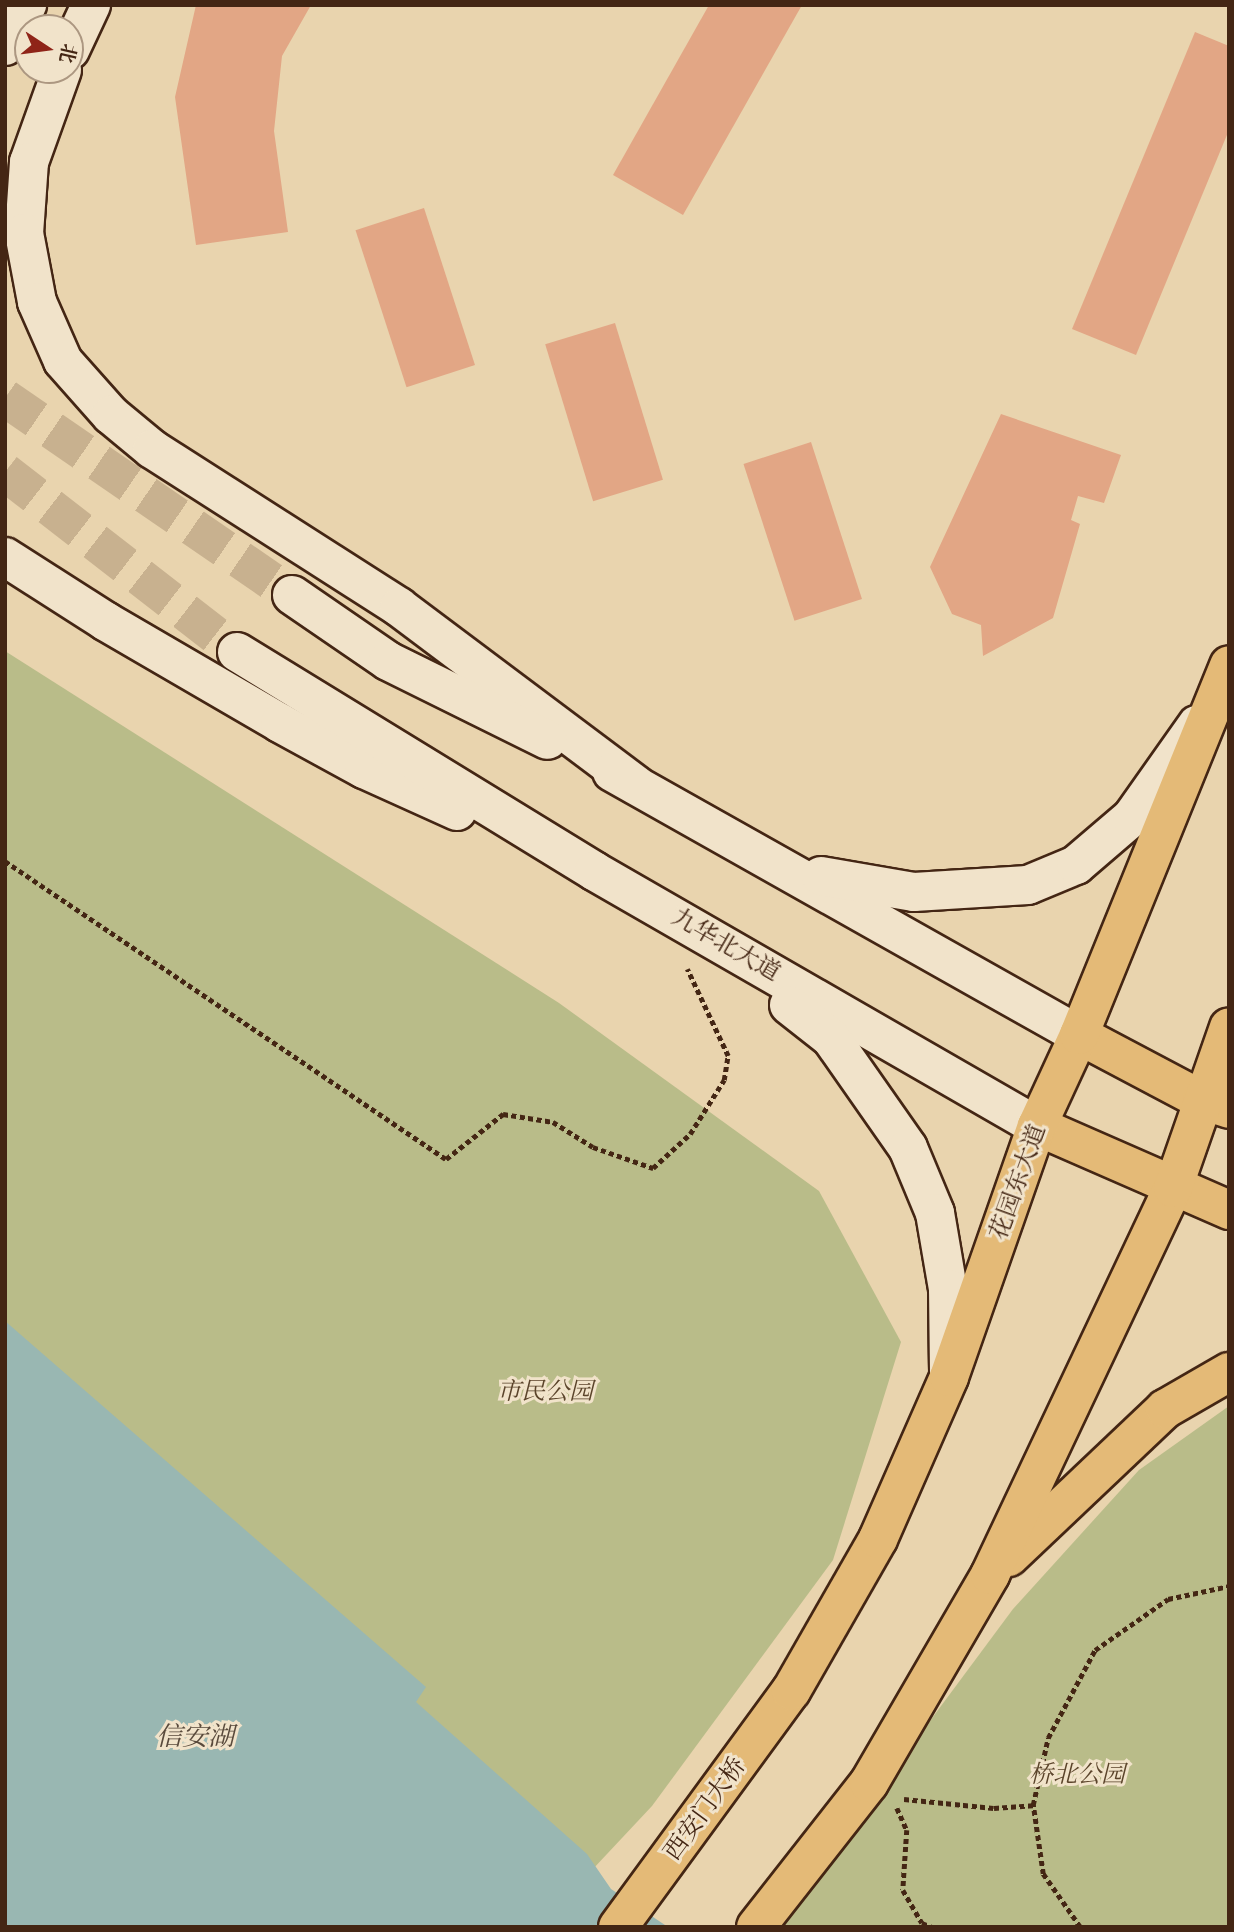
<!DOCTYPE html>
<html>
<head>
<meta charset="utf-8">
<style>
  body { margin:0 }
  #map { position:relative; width:1234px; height:1932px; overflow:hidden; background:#e9d4ae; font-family:Cardo,"Noto Serif SC",serif }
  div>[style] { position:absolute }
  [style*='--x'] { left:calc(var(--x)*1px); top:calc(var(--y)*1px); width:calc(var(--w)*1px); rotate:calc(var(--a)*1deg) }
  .green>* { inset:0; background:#b9bc89 }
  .water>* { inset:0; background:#99b7b2 }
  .building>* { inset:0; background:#e2a685; transform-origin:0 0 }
  .secondary-tunnel>* { height:38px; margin-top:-19px; transform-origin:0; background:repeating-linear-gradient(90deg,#c8b18f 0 38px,transparent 0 57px) }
  .path>* { height:4.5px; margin-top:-2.25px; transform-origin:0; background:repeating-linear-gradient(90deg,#442614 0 5px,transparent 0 8.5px) }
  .roads { filter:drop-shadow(2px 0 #442614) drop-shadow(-2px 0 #442614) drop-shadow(0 2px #442614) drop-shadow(0 -2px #442614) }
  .secondary>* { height:38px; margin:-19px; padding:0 19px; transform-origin:19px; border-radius:19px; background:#f1e3ca }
  .primary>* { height:38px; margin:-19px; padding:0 19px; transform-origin:19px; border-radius:19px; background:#e4ba77 }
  span { translate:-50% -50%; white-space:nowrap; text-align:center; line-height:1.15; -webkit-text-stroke:6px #f1e3ca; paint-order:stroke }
  .street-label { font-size:24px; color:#442614 }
  .park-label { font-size:24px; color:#5b442b; font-style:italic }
  .water-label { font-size:26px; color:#594a3c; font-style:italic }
  .frame { position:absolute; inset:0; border:7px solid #442614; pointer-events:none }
  .north { position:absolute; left:14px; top:14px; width:70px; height:70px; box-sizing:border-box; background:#f1e3ca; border:2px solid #ac9781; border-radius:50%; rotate:103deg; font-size:19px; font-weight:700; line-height:28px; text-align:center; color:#442614 }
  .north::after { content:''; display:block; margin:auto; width:24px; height:32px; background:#8f2418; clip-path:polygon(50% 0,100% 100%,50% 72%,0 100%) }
</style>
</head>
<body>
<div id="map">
  <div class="green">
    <div style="clip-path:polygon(5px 651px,559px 1003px,819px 1191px,901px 1342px,833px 1560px,652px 1806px,592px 1870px,5px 1346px)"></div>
    <div style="clip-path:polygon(1229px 1406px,1229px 1927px,777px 1927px,1013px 1609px,1139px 1470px)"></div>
  </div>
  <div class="water">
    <div style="clip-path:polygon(5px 1321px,426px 1687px,416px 1702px,587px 1854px,611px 1889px,668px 1927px,5px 1927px)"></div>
  </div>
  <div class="building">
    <div style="clip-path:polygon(196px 5px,311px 5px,282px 56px,274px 131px,288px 232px,196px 245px,175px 97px)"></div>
    <div style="clip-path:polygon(709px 5px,802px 5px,683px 215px,613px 175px)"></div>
    <div style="clip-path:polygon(1195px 32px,1229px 46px,1229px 130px,1136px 355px,1072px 329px)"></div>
    <div style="left:424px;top:208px;width:165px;height:72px;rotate:72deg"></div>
    <div style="left:615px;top:323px;width:164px;height:73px;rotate:73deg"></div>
    <div style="clip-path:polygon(1001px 414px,1121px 455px,1104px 503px,1078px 496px,1071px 520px,1080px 524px,1053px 618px,983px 656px,981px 625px,952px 614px,930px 567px)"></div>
    <div style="left:811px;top:442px;width:165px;height:71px;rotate:72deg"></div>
  </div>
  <div class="secondary-tunnel">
    <div style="--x:5;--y:398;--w:348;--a:34.5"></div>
    <div style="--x:5;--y:472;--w:294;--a:37.8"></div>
  </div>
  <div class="path">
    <div style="--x:5;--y:861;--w:532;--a:34.05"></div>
    <div style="--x:446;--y:1159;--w:73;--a:-38.3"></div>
    <div style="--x:503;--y:1114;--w:51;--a:9.1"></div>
    <div style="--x:553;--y:1122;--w:47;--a:32"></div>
    <div style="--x:593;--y:1147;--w:64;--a:19.3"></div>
    <div style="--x:653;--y:1168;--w:50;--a:-42.6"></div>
    <div style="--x:690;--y:1134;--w:64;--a:-57.8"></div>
    <div style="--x:724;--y:1080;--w:24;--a:-81"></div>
    <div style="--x:728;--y:1056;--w:96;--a:-115.2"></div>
    <div style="--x:904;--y:1799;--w:90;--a:5.7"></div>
    <div style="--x:994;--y:1808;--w:39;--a:-4"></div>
    <div style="--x:897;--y:1808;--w:24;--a:66"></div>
    <div style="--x:907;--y:1830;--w:60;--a:93.8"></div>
    <div style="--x:903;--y:1890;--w:38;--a:60"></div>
    <div style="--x:922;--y:1923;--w:11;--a:22"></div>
    <div style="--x:1080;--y:1927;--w:65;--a:-124.9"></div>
    <div style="--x:1043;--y:1874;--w:70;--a:-98.2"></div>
    <div style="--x:1033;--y:1805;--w:69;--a:-77.4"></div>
    <div style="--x:1048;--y:1738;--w:100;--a:-61.9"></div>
    <div style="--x:1095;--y:1650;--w:89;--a:-34.9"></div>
    <div style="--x:1168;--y:1599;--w:62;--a:-12"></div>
  </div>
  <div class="roads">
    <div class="secondary">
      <div style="--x:5;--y:46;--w:47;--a:-61.8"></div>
      <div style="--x:70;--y:50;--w:50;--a:-65"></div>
      <div style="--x:62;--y:70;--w:98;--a:109.7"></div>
      <div style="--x:29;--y:162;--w:71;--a:94"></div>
      <div style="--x:24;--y:233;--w:70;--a:79.3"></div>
      <div style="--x:37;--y:302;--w:64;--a:66.2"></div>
      <div style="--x:63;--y:361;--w:72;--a:48.4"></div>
      <div style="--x:111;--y:415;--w:53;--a:39.7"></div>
      <div style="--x:152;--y:449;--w:293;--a:32.6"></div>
      <div style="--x:399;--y:607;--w:295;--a:36.9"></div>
      <div style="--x:5;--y:557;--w:119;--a:32.6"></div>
      <div style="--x:105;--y:621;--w:203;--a:30.2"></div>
      <div style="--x:280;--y:723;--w:96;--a:28.7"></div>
      <div style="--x:364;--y:769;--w:102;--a:24.3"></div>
      <div style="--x:292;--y:595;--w:116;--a:34.5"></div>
      <div style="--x:388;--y:661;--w:178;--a:26.3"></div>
      <div style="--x:237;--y:652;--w:419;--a:31.5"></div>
      <div style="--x:594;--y:871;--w:511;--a:29.93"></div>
      <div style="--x:612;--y:772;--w:536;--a:29.39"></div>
      <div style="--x:821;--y:876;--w:94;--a:9.8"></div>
      <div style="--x:914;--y:892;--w:114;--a:-3.5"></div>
      <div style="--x:1028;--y:885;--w:52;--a:-22.6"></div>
      <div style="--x:1076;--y:865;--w:74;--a:-40.6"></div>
      <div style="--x:1132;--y:817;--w:113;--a:-54.8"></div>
      <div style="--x:789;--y:1005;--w:53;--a:38.2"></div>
      <div style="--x:831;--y:1038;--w:134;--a:55"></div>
      <div style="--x:908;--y:1148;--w:70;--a:67.4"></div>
      <div style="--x:935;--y:1213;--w:77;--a:80.3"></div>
      <div style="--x:948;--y:1289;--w:84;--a:89.3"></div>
    </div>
    <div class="primary">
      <div style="--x:1079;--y:1035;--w:139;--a:27.9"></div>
      <div style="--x:1202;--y:1100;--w:28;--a:18"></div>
      <div style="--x:1037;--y:1126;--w:210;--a:23.6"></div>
      <div style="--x:1009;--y:1557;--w:215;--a:-43.5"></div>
      <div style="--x:1165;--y:1409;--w:74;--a:-30"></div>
      <div style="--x:618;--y:1927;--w:293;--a:-53.8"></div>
      <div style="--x:791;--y:1691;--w:175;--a:-60.2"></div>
      <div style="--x:878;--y:1539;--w:177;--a:-66.3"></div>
      <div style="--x:949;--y:1377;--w:266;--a:-70.7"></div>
      <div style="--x:1037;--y:1126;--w:100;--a:-65.2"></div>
      <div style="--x:1079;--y:1035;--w:399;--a:-67.9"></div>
      <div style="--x:756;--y:1927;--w:183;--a:-51.9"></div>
      <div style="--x:869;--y:1783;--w:241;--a:-59.8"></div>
      <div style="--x:990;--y:1575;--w:428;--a:-64.7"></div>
      <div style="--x:1173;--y:1188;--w:170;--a:-70.8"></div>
    </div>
  </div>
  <div class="street-label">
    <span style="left:726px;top:945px;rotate:30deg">九华北大道</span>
    <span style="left:1018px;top:1182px;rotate:-70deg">花园东大道</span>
    <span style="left:705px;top:1809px;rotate:-54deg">西安门大桥</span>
  </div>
  <div class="park-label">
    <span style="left:545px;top:1392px">市民公园</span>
    <span style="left:1077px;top:1775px">桥北公园</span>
  </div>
  <div class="water-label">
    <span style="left:195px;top:1737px">信安湖</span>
  </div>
  <div class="frame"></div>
  <div class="north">北</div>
</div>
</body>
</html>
